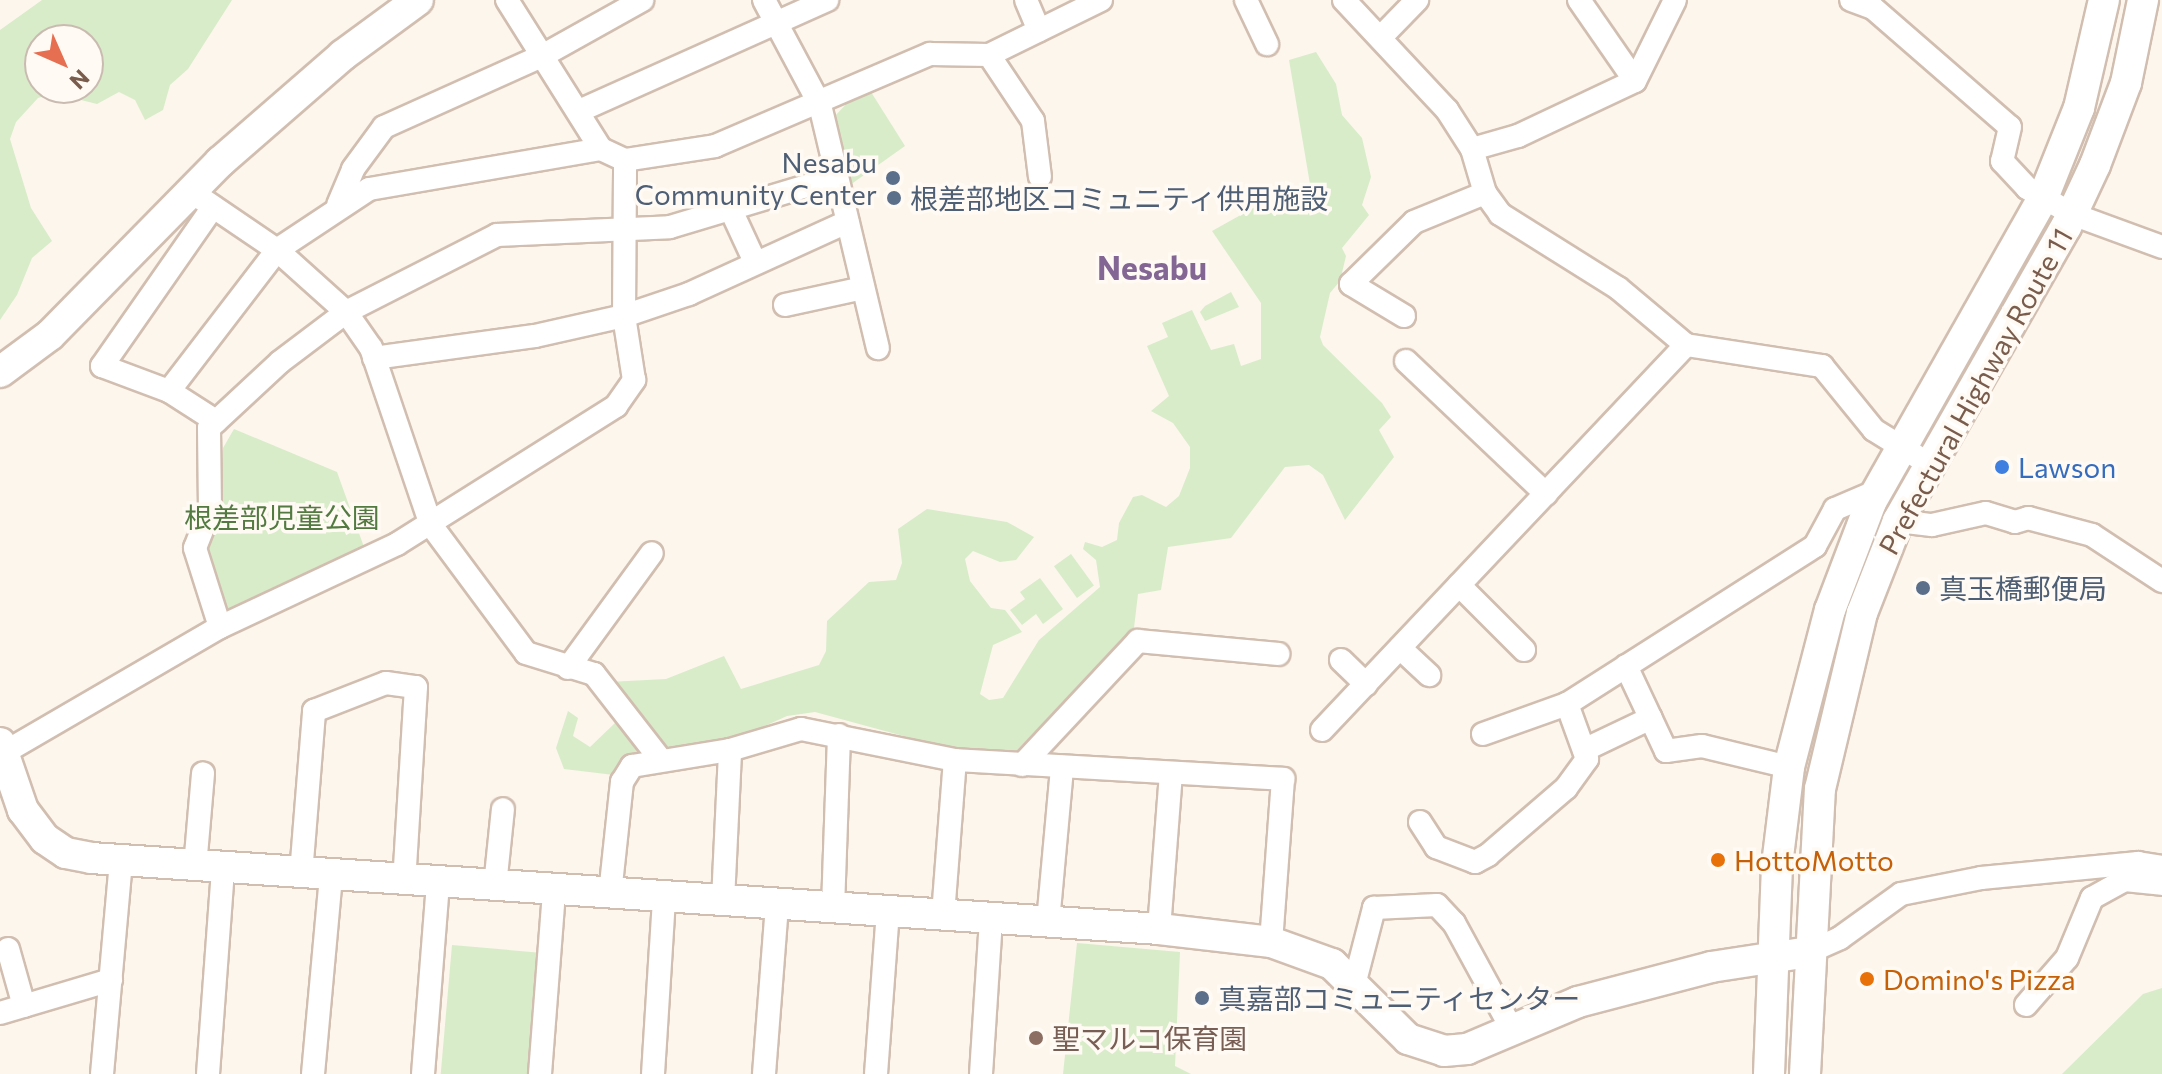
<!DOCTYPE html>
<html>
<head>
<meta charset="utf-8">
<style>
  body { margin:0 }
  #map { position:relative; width:2162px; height:1074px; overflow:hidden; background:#fdf6ec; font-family:Commissioner,"Noto Sans JP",sans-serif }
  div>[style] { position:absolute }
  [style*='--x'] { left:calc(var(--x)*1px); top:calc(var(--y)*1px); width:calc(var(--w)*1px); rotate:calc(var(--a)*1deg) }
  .green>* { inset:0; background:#d8ecc9; transform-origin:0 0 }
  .roads { filter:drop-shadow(2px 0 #d1beb0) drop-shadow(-2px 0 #d1beb0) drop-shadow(0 2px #d1beb0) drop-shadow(0 -2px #d1beb0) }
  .street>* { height:22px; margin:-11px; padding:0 11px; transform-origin:11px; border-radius:11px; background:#fff }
  .secondary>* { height:30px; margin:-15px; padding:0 15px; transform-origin:15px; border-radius:15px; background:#fff }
  .dots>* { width:22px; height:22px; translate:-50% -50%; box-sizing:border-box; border:4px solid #fffaf3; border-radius:50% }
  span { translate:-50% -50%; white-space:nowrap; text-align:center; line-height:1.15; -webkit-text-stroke:7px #fffaf3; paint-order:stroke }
  .service-label { font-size:28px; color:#4e5e75 }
  .right { translate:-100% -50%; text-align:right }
  .left { translate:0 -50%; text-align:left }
  .street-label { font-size:28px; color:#7a5c4d }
  .shop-label { font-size:28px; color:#366cbe }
  .park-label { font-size:28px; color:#537a41 }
  .food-label { font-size:28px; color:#c56008 }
  .education-label { font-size:28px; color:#785e54 }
  .quarter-label { font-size:32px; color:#846695; font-weight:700 }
  .north { position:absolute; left:24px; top:24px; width:80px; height:80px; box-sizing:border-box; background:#fffaf3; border:2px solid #cabbb1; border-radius:50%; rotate:135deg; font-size:22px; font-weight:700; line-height:32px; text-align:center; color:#7a5c4d }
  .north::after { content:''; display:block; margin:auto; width:28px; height:36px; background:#e76f51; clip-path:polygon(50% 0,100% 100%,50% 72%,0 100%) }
</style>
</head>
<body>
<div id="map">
  <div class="green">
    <div style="clip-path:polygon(evenodd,42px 0,232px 0,188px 69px,170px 85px,163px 110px,145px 120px,135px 100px,119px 92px,97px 104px,53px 93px,38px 98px,16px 122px,10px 139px,31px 208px,52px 241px,32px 258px,17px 295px,0 320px,0 30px,42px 0,40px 40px,88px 40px,88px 88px,40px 88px,40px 40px)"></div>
    <div style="clip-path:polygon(1316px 52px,1336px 84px,1342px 115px,1362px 138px,1371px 177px,1362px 205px,1369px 215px,1342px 248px,1346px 256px,1340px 281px,1330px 293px,1320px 337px,1323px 345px,1382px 403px,1391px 417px,1379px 430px,1394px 457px,1345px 520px,1323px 475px,1309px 465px,1285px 467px,1231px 538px,1168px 547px,1161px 590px,1138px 594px,1134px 628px,1017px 750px,955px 750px,815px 712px,787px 716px,731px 741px,676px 752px,664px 749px,608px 682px,666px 679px,724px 656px,741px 689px,819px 665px,826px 651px,827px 621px,869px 582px,896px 580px,902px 563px,898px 529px,927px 509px,1007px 522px,1034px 537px,1016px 560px,1000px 562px,973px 551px,965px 559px,970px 581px,991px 608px,1005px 610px,1022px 632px,993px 645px,980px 694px,989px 700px,1003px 698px,1039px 640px,1100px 587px,1096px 560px,1083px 549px,1085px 542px,1102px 547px,1117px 540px,1119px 523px,1133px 497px,1142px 495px,1166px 507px,1179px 496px,1190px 468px,1190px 447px,1173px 423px,1151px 411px,1169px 396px,1147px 346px,1168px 337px,1162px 323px,1192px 310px,1211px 350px,1234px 344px,1241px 366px,1261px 359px,1261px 303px,1212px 231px,1255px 207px,1272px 208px,1284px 193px,1312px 196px,1289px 60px)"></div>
    <div style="clip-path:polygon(871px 92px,905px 146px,850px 185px,834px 117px,849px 101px)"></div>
    <div style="clip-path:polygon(1231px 292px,1239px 307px,1205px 321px,1200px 312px,1205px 306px)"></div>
    <div style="clip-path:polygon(234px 429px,337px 472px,364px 547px,230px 610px,224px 609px,206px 543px,218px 504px,223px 448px)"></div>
    <div style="left:1071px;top:554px;width:39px;height:21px;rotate:54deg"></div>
    <div style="clip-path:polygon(1040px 578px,1063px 609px,1043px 624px,1036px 614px,1022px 625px,1010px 610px,1025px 599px,1020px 592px)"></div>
    <div style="clip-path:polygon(568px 711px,578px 718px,573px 736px,590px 747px,615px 723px,644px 753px,631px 755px,614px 775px,564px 769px,556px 748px)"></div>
    <div style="clip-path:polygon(1077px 943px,1180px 952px,1175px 1066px,1191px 1074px,1063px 1074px)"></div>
    <div style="left:452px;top:945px;width:88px;height:130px;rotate:5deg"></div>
    <div style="clip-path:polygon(2162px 988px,2162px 1074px,2062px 1074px,2143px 994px)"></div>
  </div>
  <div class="roads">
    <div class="street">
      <div style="--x:507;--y:0;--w:176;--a:57.8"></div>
      <div style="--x:601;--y:149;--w:26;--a:25"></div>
      <div style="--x:625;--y:160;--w:91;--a:-8.8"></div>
      <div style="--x:715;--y:146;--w:234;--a:-23.2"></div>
      <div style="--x:930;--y:54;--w:59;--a:1"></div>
      <div style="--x:989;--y:55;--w:125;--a:-26.2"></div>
      <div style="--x:764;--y:0;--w:119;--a:61.9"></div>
      <div style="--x:820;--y:105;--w:250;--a:76.6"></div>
      <div style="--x:1026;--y:0;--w:33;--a:67"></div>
      <div style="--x:1246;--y:0;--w:49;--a:64.5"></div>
      <div style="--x:1344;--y:0;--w:151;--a:46.9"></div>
      <div style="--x:1447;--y:110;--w:46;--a:57.3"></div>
      <div style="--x:1472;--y:149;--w:46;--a:73.5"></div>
      <div style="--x:1485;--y:193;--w:26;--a:54"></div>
      <div style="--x:1500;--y:214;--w:139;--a:32.1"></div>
      <div style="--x:1618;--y:288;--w:89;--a:40"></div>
      <div style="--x:1686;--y:345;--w:138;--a:8.8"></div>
      <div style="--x:1822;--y:366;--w:82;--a:50.9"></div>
      <div style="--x:1874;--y:430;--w:65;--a:31.7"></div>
      <div style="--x:1579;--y:0;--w:98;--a:55.3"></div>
      <div style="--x:1851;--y:0;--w:23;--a:20"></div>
      <div style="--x:1873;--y:8;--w:181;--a:41"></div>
      <div style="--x:2010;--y:127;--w:35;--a:103"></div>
      <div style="--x:2002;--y:161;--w:37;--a:47"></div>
      <div style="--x:2027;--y:188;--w:52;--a:30"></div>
      <div style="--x:2072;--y:214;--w:96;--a:20.1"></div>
      <div style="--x:1381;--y:37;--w:52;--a:-45.8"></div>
      <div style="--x:989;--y:55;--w:79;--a:56.3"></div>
      <div style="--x:1033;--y:121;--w:56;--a:82.9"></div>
      <div style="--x:579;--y:111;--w:272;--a:-24.1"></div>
      <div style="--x:601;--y:149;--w:235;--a:170.2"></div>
      <div style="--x:369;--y:189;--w:110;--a:146.5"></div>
      <div style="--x:277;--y:250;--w:93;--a:41.9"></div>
      <div style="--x:346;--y:312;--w:44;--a:55.2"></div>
      <div style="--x:371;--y:348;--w:187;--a:71.3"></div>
      <div style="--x:431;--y:525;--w:159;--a:53.4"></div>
      <div style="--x:526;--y:653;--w:71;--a:17.2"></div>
      <div style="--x:594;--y:674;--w:109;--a:52.1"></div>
      <div style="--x:1472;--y:149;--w:48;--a:-15.8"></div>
      <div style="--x:1518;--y:136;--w:129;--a:-25.2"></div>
      <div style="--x:1635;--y:81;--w:90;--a:-63.7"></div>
      <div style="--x:338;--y:205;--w:39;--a:-67"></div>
      <div style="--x:353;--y:169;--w:52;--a:-53.6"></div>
      <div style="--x:384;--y:127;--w:173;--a:-24.2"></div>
      <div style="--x:542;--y:56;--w:115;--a:-29.2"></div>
      <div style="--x:213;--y:207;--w:194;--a:124.9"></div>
      <div style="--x:102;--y:366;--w:72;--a:20.5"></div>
      <div style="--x:169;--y:391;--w:56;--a:32.6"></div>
      <div style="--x:731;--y:210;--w:57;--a:65.2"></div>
      <div style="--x:785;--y:305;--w:80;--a:-12.3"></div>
      <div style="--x:1404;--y:316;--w:62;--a:-148.9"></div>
      <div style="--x:1351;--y:284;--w:88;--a:-44.5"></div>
      <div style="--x:1414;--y:222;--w:77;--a:-22.2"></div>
      <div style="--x:374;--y:358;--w:162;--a:-7.8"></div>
      <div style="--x:535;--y:336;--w:91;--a:-12.7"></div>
      <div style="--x:624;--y:316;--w:69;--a:-18.7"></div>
      <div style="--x:689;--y:294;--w:174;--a:-24.5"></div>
      <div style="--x:1406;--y:361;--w:193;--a:43.5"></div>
      <div style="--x:169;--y:391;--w:178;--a:-52.5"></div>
      <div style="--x:277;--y:250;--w:91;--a:-145.8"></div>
      <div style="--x:1898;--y:521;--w:34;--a:7"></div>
      <div style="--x:1932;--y:525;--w:55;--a:-12.5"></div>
      <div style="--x:1986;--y:513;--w:30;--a:17"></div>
      <div style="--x:2015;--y:522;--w:14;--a:-17"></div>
      <div style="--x:2028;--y:518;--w:66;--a:14.9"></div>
      <div style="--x:2092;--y:535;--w:84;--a:33.3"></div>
      <div style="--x:1459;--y:585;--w:92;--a:45"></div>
      <div style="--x:220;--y:627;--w:83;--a:-107.6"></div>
      <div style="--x:195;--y:548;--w:41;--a:-68.5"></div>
      <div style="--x:210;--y:510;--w:82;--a:-90.7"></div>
      <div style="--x:209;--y:428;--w:97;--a:-42.9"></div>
      <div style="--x:280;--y:362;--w:83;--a:-37.1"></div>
      <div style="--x:346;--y:312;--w:169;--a:-27"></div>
      <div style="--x:497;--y:235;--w:173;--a:-2.6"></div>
      <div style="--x:670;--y:227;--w:174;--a:-16.7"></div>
      <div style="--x:1400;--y:648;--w:40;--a:43"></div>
      <div style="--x:1341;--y:660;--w:35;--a:44"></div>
      <div style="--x:1626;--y:666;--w:94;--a:64.8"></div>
      <div style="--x:1666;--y:751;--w:36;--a:-8"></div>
      <div style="--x:1702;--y:746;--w:89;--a:13.6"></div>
      <div style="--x:568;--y:668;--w:142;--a:-53.9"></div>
      <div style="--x:1322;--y:730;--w:530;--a:-46.61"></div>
      <div style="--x:1483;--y:734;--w:89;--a:-19.7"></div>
      <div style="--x:1567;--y:704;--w:294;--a:-32.5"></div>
      <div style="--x:1815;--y:546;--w:42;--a:-61.6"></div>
      <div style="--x:1835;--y:509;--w:46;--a:-23.2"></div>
      <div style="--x:1584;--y:750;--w:74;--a:-25.5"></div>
      <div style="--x:0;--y:755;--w:255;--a:-30.2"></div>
      <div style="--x:220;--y:627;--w:195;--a:-25.1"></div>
      <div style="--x:397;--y:544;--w:259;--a:-32.2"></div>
      <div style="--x:616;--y:406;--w:32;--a:-55"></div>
      <div style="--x:634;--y:380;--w:65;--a:-98.9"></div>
      <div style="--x:624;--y:316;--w:156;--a:-89.6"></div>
      <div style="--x:1022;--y:765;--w:170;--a:-46.9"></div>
      <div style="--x:1138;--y:641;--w:141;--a:5.3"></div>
      <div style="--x:1420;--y:822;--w:30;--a:57"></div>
      <div style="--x:1436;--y:847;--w:42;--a:21"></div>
      <div style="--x:1475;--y:862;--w:15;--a:-28"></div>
      <div style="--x:1488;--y:855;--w:103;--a:-40.7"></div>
      <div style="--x:1566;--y:788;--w:36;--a:-54"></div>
      <div style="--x:1587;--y:759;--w:59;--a:-110"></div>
      <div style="--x:195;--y:867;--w:94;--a:-85.1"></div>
      <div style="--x:301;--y:874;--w:164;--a:-85.4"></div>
      <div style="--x:314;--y:711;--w:77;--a:-21.3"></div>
      <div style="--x:386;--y:683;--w:30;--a:8"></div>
      <div style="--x:416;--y:687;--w:194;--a:93.5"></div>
      <div style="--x:495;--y:886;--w:77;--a:-84.1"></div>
      <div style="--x:610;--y:894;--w:113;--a:-83.9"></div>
      <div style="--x:622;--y:782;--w:19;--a:-58"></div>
      <div style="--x:632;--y:766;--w:99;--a:-9.3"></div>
      <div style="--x:730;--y:750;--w:74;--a:-16.5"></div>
      <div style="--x:801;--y:729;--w:157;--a:11.4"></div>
      <div style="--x:955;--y:760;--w:329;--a:3.3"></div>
      <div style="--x:1283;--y:779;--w:163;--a:94.2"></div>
      <div style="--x:723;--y:901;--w:151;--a:-87.3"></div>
      <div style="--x:833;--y:908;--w:173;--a:-88"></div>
      <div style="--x:943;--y:915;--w:155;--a:-85.6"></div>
      <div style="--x:1048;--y:922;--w:156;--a:-84.8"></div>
      <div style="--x:1159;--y:929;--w:155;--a:-85.6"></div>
      <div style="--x:8;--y:949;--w:59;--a:74.3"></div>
      <div style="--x:1809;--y:952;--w:34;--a:-24"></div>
      <div style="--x:1840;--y:938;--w:75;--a:-35.8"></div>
      <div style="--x:1901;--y:894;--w:82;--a:-11.3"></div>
      <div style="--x:1981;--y:878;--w:158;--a:-5.5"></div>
      <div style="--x:2138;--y:863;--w:24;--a:9"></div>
      <div style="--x:1354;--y:985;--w:80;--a:-75.4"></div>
      <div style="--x:1374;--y:908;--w:63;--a:-2.7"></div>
      <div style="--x:1437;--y:905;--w:25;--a:47"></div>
      <div style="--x:1454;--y:923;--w:123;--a:61.4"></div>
      <div style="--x:2026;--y:1005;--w:62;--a:-48.9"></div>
      <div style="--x:2067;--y:958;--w:65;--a:-67.4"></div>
      <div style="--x:2092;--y:898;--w:38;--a:-29"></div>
      <div style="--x:2125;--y:880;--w:37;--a:6"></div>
      <div style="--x:0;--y:1013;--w:116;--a:-16.6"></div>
      <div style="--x:102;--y:1074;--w:213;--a:-84.9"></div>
      <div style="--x:208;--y:1074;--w:206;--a:-85.8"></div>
      <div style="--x:313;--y:1074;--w:199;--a:-84.8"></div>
      <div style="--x:423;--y:1074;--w:192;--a:-85.5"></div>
      <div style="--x:540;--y:1074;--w:185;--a:-85.6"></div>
      <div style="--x:653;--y:1074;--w:177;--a:-86.4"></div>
      <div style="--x:764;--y:1074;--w:170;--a:-85.6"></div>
      <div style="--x:876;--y:1074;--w:162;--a:-85.8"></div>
      <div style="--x:981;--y:1074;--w:156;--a:-86.3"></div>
    </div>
    <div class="secondary">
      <div style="--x:0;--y:372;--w:62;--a:-36.5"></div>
      <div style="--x:50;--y:335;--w:243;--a:-45.5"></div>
      <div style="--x:220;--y:162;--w:163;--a:-41"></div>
      <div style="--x:343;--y:55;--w:93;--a:-36.3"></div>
      <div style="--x:0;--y:743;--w:71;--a:71.1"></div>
      <div style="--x:23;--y:810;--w:36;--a:53"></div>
      <div style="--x:45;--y:839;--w:25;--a:34"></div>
      <div style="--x:66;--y:853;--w:25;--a:11"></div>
      <div style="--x:91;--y:858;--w:1070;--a:3.8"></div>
      <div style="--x:1159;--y:929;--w:113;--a:6.6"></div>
      <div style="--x:1271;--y:942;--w:65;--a:19.8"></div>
      <div style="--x:1332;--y:964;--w:107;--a:44.6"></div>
      <div style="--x:1408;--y:1039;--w:38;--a:18"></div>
      <div style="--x:1444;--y:1051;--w:23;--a:-5"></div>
      <div style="--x:1467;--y:1049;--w:121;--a:-22.9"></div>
      <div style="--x:1578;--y:1002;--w:138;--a:-14.7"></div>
      <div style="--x:1711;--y:967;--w:99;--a:-8.7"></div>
      <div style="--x:1769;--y:1074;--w:209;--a:-87.8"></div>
      <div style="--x:1777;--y:865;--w:99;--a:-83"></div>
      <div style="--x:1789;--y:767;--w:162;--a:-75.4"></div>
      <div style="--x:1830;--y:610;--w:116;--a:-69.2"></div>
      <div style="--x:1871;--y:502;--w:349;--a:-60.5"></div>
      <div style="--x:2043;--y:198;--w:97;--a:-68.2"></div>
      <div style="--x:2079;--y:108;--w:111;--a:-77"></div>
      <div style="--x:1805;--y:1074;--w:285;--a:-87"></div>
      <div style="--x:1820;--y:789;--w:181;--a:-76.6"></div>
      <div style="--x:1862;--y:613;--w:99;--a:-68.6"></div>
      <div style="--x:1898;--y:521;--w:339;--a:-60.3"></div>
      <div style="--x:2066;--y:227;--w:68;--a:-64.9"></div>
      <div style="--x:2095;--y:165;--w:88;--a:-69.3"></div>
      <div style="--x:2126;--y:83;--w:85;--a:-78.4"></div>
    </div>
  </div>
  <div class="dots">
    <div style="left:893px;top:178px;background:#5c6f8a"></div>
    <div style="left:894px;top:198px;background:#5c6f8a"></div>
    <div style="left:2002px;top:467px;background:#3f7fe0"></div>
    <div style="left:1923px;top:588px;background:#5c6f8a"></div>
    <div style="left:1718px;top:860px;background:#e8710a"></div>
    <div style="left:1867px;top:979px;background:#e8710a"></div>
    <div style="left:1202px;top:998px;background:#5c6f8a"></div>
    <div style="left:1036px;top:1038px;background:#8d6e63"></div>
  </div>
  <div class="service-label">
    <span class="right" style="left:877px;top:178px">Nesabu<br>Community Center</span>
    <span class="left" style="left:910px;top:198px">根差部地区コミュニティ供用施設</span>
    <span class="left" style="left:1939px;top:588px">真玉橋郵便局</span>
    <span class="left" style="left:1218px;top:998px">真嘉部コミュニティセンター</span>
  </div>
  <div class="street-label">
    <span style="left:1975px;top:391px;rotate:-61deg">Prefectural Highway Route 11</span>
  </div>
  <div class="shop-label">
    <span class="left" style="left:2018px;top:467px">Lawson</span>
  </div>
  <div class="park-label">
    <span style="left:282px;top:517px">根差部児童公園</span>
  </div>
  <div class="food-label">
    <span class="left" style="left:1734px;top:860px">HottoMotto</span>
    <span class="left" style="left:1883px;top:979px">Domino's Pizza</span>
  </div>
  <div class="education-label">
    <span class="left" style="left:1052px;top:1038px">聖マルコ保育園</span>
  </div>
  <div class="quarter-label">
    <span style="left:1152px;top:267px">Nesabu</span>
  </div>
  <div class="north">N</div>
</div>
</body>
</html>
